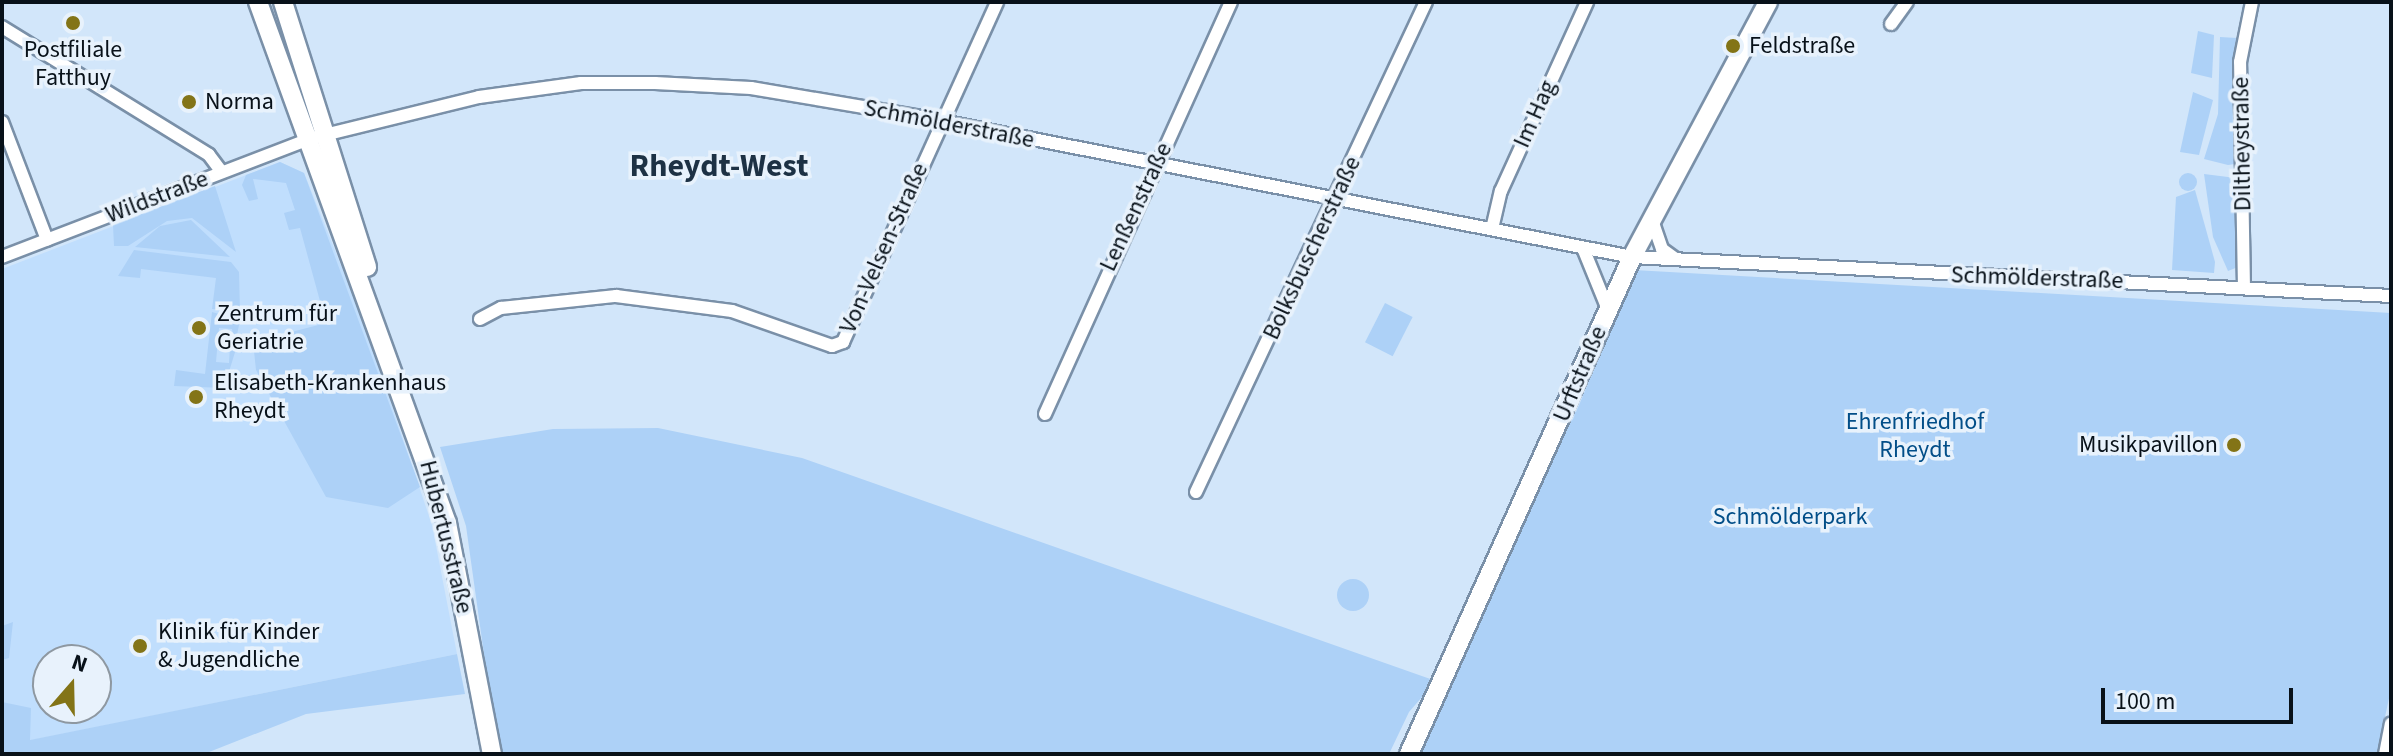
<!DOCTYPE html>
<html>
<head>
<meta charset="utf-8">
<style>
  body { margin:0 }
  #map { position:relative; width:2393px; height:756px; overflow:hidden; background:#d2e6fa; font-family:"Source Sans 3",sans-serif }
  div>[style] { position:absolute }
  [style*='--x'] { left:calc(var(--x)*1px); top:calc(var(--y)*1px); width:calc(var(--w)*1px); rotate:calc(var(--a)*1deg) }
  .built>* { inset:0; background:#c0defd }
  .green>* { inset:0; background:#add1f7; transform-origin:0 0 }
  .round { border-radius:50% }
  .roads { filter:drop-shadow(2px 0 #7a90a8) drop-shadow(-2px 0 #7a90a8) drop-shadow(0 2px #7a90a8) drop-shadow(0 -2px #7a90a8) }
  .street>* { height:12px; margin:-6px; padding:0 6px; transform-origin:6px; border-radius:6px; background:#fff }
  .secondary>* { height:18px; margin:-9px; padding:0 9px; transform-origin:9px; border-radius:9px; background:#fff }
  .dots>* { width:22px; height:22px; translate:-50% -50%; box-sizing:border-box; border:4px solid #e8f2fc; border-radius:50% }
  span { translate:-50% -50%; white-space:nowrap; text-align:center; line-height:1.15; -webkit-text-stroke:7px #e8f2fc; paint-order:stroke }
  .poi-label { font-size:24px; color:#081119 }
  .left { translate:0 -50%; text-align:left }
  .right { translate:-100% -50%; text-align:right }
  .street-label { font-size:24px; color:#081119 }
  .park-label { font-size:24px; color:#024e88 }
  .district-label { font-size:32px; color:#1d3144; font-weight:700 }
  .frame { position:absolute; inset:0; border:4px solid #081119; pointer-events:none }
  .north { position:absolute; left:32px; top:644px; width:80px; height:80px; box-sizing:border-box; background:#e8f2fc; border:2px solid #8e98a1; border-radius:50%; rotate:20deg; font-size:22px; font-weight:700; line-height:32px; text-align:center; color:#081119 }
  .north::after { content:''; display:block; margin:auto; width:28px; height:36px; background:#837417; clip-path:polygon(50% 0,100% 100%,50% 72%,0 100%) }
  .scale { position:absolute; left:2101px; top:688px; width:192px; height:36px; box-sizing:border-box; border:4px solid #081119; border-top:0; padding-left:10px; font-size:24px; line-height:28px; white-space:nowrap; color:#081119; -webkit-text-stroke:6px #e8f2fc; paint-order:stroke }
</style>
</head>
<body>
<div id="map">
  <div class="built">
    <div style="clip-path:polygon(evenodd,280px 162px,304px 173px,363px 320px,432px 525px,457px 654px,2px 746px,2px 269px,280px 162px,48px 660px,96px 660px,96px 708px,48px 708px,48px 660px)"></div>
  </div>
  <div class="green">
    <div style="clip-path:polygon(2198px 31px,2214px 35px,2212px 78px,2191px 73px)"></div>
    <div style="clip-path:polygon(2220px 37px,2237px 38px,2238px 45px,2235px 164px,2228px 165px,2204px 159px,2218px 114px)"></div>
    <div style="clip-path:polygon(2193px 92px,2213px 100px,2199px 155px,2180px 152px)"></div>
    <div style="clip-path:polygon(280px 162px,304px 173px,420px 487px,388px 508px,326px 497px,256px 370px,253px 342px,326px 323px,300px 228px,289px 230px,284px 213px,295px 210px,286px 183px,253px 179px,258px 199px,249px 201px,242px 185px,246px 175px)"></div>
    <div class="round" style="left:2179px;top:173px;width:18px;height:18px"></div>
    <div style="clip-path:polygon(2204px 174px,2236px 178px,2238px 267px,2228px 271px,2213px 237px)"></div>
    <div style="clip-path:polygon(215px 186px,236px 252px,192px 218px,167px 221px,128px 246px,114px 246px,113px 225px)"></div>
    <div style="clip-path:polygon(2195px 190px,2215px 262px,2214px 273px,2172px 270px,2176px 197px)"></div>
    <div style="clip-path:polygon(191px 220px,230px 257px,135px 247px,160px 226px)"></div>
    <div style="clip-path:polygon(134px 250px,231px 262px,239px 272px,240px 311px,212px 309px,216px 278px,141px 269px,140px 278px,118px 276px)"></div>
    <div style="clip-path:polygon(1634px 270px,2391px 313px,2391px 689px,2377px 754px,1418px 754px)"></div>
    <div style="left:1385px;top:303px;width:31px;height:44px;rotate:27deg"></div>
    <div style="clip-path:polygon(212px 312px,240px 320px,235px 345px,232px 329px,219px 328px,216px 362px,229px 363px,230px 347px,236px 349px,224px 388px,174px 386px,176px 370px,205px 374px)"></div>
    <div style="clip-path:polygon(658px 428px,802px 458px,1436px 681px,1409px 712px,1389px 754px,498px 754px,466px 526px,440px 447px,553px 429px)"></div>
    <div class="round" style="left:1337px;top:579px;width:32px;height:32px"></div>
    <div style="clip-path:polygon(13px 622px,9px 658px,2px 660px,2px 626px)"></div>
    <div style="clip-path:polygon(457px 654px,465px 694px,306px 714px,204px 754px,2px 754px,2px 702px,31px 708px,30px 740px)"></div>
  </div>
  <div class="roads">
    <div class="street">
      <div style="--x:1891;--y:24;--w:27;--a:-54"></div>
      <div style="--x:2;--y:27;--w:243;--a:31.7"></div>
      <div style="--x:209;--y:155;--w:21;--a:53"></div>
      <div style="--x:2;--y:122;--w:126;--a:69.1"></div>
      <div style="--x:1651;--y:217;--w:34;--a:71"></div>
      <div style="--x:1662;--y:249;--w:17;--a:36"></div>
      <div style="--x:1492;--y:229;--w:39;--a:-77"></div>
      <div style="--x:1501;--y:191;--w:208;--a:-65.5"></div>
      <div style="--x:1583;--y:248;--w:64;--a:67.9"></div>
      <div style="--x:2;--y:257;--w:332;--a:-21"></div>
      <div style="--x:312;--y:138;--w:172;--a:-13.8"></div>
      <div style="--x:479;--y:97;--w:103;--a:-7.8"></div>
      <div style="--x:581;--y:83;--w:74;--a:0"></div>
      <div style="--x:655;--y:83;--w:96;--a:3"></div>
      <div style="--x:751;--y:88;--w:167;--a:9.6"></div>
      <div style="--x:916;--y:116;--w:730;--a:11.14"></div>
      <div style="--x:1632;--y:257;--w:760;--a:2.94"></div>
      <div style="--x:2244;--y:288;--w:226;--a:-91"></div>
      <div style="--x:2240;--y:62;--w:61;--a:-78.7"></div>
      <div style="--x:480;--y:319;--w:24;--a:-28"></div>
      <div style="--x:501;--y:308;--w:116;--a:-6"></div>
      <div style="--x:616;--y:296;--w:117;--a:7.4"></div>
      <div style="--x:732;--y:311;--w:106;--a:19.3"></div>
      <div style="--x:832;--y:346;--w:12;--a:-20"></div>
      <div style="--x:843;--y:342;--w:373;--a:-65.6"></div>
      <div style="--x:1045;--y:414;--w:452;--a:-65.7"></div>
      <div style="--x:1196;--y:492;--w:541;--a:-64.86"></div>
      <div style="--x:2385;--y:754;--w:31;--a:-79"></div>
    </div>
    <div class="secondary">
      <div style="--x:258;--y:2;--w:554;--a:70.06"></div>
      <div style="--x:447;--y:523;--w:235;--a:79"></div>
      <div style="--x:283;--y:2;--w:278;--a:72.4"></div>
      <div style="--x:1409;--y:754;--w:545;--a:-65.83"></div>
      <div style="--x:1632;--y:257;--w:289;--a:-61.9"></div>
    </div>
  </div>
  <div class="dots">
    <div style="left:73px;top:23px;background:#837417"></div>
    <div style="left:1733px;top:46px;background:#837417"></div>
    <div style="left:189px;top:102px;background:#837417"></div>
    <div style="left:199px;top:328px;background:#837417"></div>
    <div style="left:196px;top:397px;background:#837417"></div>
    <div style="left:2234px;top:445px;background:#837417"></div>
    <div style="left:140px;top:646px;background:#837417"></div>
  </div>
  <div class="poi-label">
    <span class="left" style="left:1749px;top:46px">Feldstraße</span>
    <span style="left:73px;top:64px">Postfiliale<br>Fatthuy</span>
    <span class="left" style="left:205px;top:102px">Norma</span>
    <span class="left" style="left:217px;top:328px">Zentrum für<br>Geriatrie</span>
    <span class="left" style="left:214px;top:397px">Elisabeth-Krankenhaus<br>Rheydt</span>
    <span class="right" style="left:2218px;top:445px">Musikpavillon</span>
    <span class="left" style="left:158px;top:646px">Klinik für Kinder<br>&amp; Jugendliche</span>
  </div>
  <div class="street-label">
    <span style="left:1535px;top:114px;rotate:-66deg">Im Hag</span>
    <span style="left:949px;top:124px;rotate:11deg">Schmölderstraße</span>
    <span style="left:2242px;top:144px;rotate:-91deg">Diltheystraße</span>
    <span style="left:157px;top:197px;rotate:-21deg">Wildstraße</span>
    <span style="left:1136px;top:207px;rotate:-65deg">Lenßenstraße</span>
    <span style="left:884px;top:248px;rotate:-66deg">Von-Velsen-Straße</span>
    <span style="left:1312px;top:248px;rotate:-65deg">Bolksbuscherstraße</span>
    <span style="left:2037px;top:278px;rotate:2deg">Schmölderstraße</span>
    <span style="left:1580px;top:374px;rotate:-67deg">Urftstraße</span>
    <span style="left:446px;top:537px;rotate:76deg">Hubertusstraße</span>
  </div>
  <div class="park-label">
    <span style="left:1915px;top:436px">Ehrenfriedhof<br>Rheydt</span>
    <span style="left:1790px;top:517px">Schmölderpark</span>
  </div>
  <div class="district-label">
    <span style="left:719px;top:166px">Rheydt-West</span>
  </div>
  <div class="frame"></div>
  <div class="north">N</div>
  <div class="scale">100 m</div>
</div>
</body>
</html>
